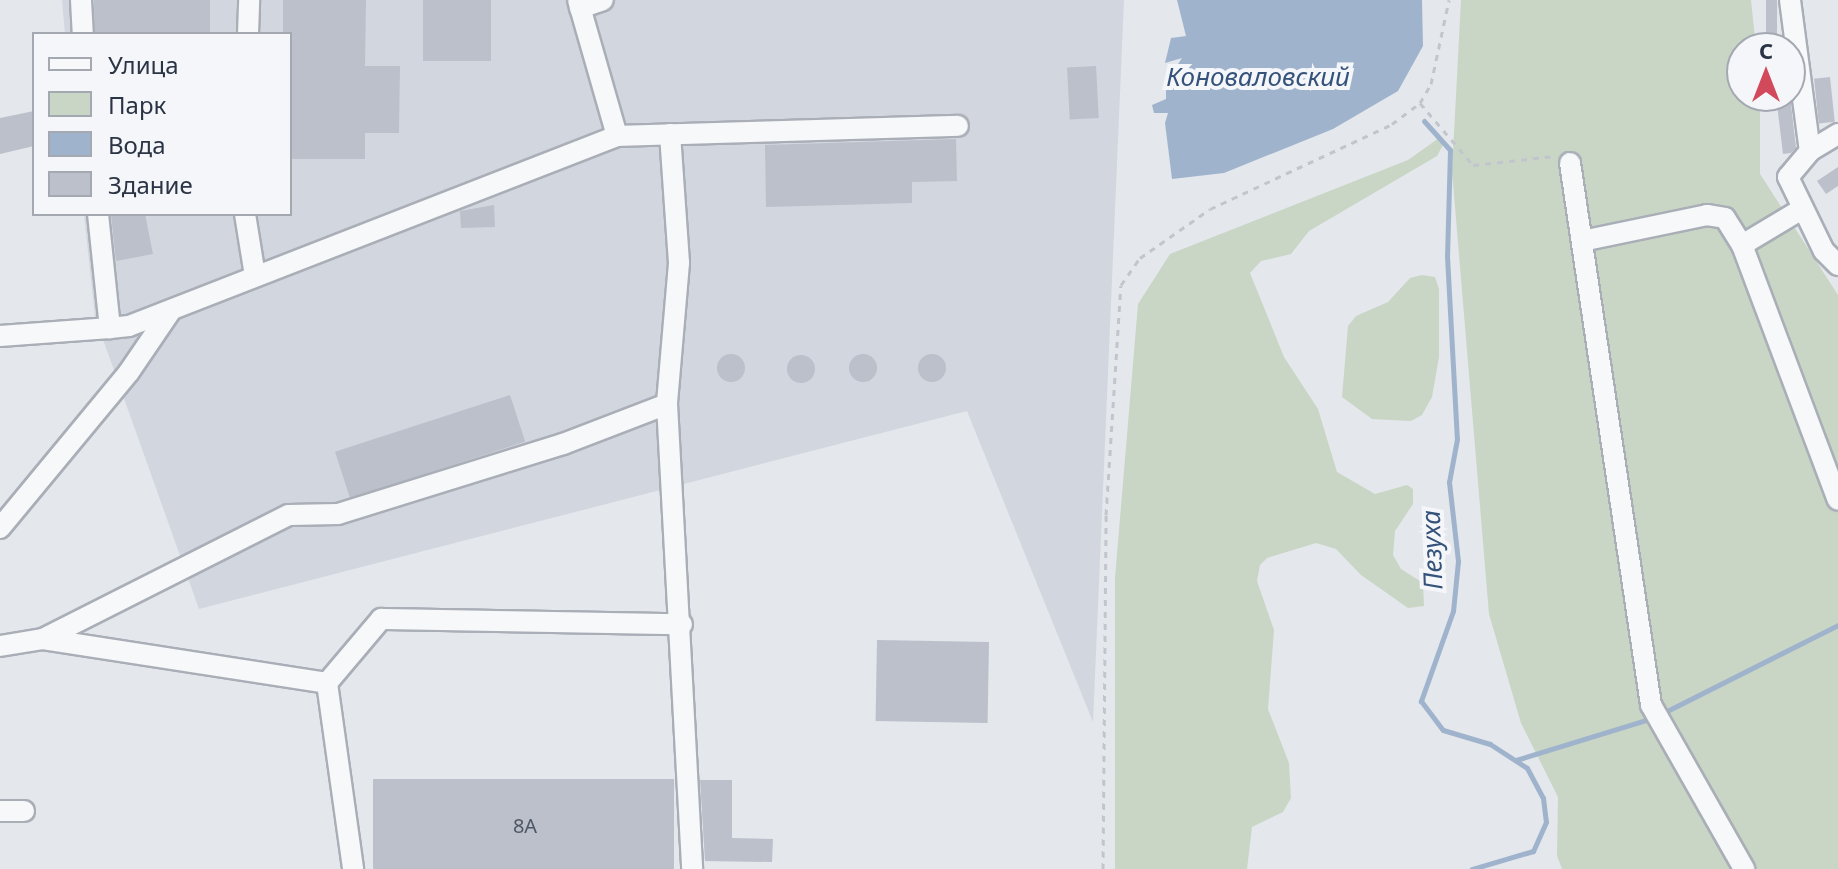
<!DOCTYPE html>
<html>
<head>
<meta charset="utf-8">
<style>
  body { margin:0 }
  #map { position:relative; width:1838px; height:869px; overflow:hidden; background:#e4e7ec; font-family:"Noto Sans",sans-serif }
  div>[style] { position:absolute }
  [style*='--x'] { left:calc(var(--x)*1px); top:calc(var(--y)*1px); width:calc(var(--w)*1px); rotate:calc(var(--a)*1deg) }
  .built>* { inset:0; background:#d2d6de }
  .green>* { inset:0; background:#c9d6c5 }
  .water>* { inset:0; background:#9fb4cc }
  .stream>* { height:5px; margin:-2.5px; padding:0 2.5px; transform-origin:2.5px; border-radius:2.5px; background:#9fb4cc }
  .building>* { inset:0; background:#bbc0ca; transform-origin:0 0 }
  .round { border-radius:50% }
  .path>* { height:3px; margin-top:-1.5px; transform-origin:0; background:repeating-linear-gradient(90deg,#c2c5cb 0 6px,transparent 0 12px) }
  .roads { filter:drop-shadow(2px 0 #a9aeb7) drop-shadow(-2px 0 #a9aeb7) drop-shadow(0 2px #a9aeb7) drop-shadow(0 -2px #a9aeb7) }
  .minor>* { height:20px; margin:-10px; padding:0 10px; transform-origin:10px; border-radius:10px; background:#f7f8fa }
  span { translate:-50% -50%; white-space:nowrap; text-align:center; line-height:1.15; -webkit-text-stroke:8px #f4f6f9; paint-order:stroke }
  .number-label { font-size:20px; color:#4f5766 }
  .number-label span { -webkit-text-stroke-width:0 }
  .water-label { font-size:26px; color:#34527a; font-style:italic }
  .legend { position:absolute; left:32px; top:32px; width:260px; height:184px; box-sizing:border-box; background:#f4f6f9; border:2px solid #a4a8b1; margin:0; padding:10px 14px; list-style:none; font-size:24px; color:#2b3445 }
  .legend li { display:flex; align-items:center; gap:16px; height:40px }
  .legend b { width:40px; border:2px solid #a4a8b1 }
  .north { position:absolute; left:1726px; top:32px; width:80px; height:80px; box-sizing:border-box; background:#f4f6f9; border:2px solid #a4a8b1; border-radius:50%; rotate:0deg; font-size:22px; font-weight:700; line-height:32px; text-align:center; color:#2b3445 }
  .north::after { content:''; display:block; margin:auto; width:28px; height:36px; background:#d1495b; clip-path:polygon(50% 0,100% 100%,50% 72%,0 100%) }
</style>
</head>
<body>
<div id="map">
  <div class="built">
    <div style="clip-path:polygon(62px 0,1124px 0,1093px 722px,967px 411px,199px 609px,95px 317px,84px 214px,290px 214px,290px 34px,65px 34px)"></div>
  </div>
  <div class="green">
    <div style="clip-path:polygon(1461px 0,1751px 0,1756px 48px,1742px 48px,1742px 96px,1760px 96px,1760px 174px,1838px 295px,1838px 869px,1562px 869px,1557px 856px,1558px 797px,1521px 723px,1489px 614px,1452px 171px)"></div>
    <div style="clip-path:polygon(1439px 138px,1444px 143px,1437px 156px,1309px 231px,1291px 254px,1261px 261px,1250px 273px,1284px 357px,1318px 409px,1337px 472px,1375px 494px,1407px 485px,1413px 489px,1413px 504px,1395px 531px,1393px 555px,1401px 569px,1423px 583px,1424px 606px,1408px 608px,1361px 575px,1336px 549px,1316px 543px,1267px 558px,1260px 565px,1257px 581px,1274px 630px,1268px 709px,1289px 763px,1291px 798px,1283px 812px,1252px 827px,1247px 869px,1115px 869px,1115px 578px,1138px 304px,1170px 254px,1408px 160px)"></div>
    <div style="clip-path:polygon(1422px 275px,1435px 277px,1439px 289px,1439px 357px,1432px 397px,1422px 415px,1411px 421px,1372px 419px,1342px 397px,1348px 326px,1356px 316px,1388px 302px,1410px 278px)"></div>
  </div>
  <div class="water">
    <div style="clip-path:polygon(1177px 0,1422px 0,1423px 46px,1398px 91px,1333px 129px,1224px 173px,1172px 179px,1165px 123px,1168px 113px,1154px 113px,1152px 105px,1166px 99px,1166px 82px,1182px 58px,1165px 63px,1171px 38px,1186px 36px)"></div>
  </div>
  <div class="stream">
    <div style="--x:1424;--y:121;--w:39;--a:48"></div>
    <div style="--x:1450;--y:150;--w:106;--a:91.6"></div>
    <div style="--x:1447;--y:256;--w:183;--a:86.9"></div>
    <div style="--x:1457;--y:439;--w:44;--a:100.5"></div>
    <div style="--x:1449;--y:482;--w:80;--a:83.5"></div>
    <div style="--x:1458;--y:561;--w:50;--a:95.7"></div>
    <div style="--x:1453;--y:611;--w:96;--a:109.6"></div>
    <div style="--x:1421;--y:701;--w:36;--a:53"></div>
    <div style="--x:1443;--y:730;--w:49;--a:16.6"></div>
    <div style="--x:1490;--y:744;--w:44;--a:33"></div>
    <div style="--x:1527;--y:768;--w:34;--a:62"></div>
    <div style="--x:1543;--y:798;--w:24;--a:83"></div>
    <div style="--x:1546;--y:822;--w:32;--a:114"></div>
    <div style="--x:1533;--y:851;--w:64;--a:163.6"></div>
    <div style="--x:1663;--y:713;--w:196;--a:-26.7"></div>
    <div style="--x:1516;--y:760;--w:139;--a:-17.1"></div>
  </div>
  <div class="building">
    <div style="left:94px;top:0;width:116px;height:34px"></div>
    <div style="clip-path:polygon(283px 0,366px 0,365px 66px,400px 66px,399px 133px,365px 133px,365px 159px,290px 159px,290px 34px,283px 34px)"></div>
    <div style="left:423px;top:0;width:68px;height:61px"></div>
    <div style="left:1766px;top:0;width:11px;height:48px"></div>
    <div style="left:1096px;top:66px;width:52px;height:29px;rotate:87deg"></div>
    <div style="left:1830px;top:77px;width:45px;height:16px;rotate:84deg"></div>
    <div style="clip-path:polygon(1776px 96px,1790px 96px,1796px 148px,1791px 153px,1783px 154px)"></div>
    <div style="clip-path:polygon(34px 111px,34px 146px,0 154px,0 118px)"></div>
    <div style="clip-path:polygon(956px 139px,957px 181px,912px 182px,912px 203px,766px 207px,765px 145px)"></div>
    <div style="clip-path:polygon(1838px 167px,1838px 186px,1826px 194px,1817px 181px)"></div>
    <div style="clip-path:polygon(494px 205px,495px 227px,461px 228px,460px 211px)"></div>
    <div style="clip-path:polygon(111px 214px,145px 214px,153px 254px,116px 261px)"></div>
    <div class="round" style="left:918px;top:354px;width:28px;height:28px"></div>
    <div class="round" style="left:717px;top:354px;width:28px;height:28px"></div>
    <div class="round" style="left:849px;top:354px;width:28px;height:28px"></div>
    <div class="round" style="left:787px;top:355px;width:28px;height:28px"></div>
    <div style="left:510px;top:395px;width:49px;height:184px;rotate:72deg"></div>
    <div style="left:877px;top:640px;width:112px;height:81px;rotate:1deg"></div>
    <div style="left:373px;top:779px;width:301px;height:90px"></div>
    <div style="clip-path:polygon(700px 780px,732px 780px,732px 838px,773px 839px,772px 862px,705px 861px)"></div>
  </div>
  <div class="path">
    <div style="--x:1420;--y:103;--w:82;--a:49.5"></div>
    <div style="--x:1473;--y:165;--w:82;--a:-6.3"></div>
    <div style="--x:1103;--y:869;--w:354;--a:-89.5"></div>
    <div style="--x:1106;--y:515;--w:230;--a:-86.3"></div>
    <div style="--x:1121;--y:285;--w:33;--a:-55"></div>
    <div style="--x:1140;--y:258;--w:85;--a:-35"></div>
    <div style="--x:1210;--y:209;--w:201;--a:-25"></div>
    <div style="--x:1392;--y:124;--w:35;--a:-37"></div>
    <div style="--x:1420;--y:103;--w:22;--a:-60"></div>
    <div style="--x:1431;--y:84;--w:86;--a:-77.9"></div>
  </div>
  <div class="roads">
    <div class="minor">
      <div style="--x:81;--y:0;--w:34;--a:87"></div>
      <div style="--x:1790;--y:0;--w:152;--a:82.5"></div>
      <div style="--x:580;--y:8;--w:24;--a:-19"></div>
      <div style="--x:248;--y:34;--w:34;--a:-88"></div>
      <div style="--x:670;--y:134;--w:129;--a:86"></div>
      <div style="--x:679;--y:263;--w:142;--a:94.9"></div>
      <div style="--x:667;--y:404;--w:466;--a:86.9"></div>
      <div style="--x:1838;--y:134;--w:33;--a:149"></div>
      <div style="--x:1810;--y:151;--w:34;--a:130"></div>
      <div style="--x:1788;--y:177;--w:82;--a:64.1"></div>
      <div style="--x:1824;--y:251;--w:20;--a:45"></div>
      <div style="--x:617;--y:136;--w:341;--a:-1.7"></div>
      <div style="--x:1570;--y:163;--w:548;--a:81.5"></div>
      <div style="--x:1651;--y:705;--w:189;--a:60.4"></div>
      <div style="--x:98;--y:214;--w:115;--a:84"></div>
      <div style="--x:110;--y:328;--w:19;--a:-6"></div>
      <div style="--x:129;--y:326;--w:524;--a:-21.27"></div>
      <div style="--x:617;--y:136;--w:141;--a:-106"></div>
      <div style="--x:245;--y:214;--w:63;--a:80.8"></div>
      <div style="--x:1582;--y:241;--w:128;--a:-11.7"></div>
      <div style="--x:1707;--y:215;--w:18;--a:9"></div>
      <div style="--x:1725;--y:218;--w:32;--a:58"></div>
      <div style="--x:1742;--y:245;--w:70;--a:-31"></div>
      <div style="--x:1742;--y:245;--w:272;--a:69.4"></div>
      <div style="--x:0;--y:336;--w:110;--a:-4.2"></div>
      <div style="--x:0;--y:528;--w:202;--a:-50.4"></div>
      <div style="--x:129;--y:372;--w:73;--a:-55.7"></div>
      <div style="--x:43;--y:639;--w:275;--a:-26.8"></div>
      <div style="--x:289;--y:515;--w:49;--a:-1.2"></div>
      <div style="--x:338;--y:514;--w:236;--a:-17.3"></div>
      <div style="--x:563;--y:444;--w:111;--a:-21"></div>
      <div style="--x:0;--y:646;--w:44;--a:-9.2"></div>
      <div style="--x:43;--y:639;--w:287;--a:8.8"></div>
      <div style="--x:327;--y:683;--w:84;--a:-49.8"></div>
      <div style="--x:381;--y:619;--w:301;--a:1"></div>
      <div style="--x:327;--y:683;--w:188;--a:82"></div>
      <div style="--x:0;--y:811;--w:24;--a:0"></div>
    </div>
  </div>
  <div class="number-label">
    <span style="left:525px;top:825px">8А</span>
  </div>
  <div class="water-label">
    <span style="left:1258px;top:77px">Коноваловский</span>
    <span style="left:1432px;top:550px;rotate:-92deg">Пезуха</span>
  </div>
  <ul class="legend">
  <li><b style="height:10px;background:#f7f8fa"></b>Улица</li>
  <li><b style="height:22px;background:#c9d6c5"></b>Парк</li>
  <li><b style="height:22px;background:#9fb4cc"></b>Вода</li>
  <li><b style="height:22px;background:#bbc0ca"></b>Здание</li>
  </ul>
  <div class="north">С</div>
</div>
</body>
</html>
